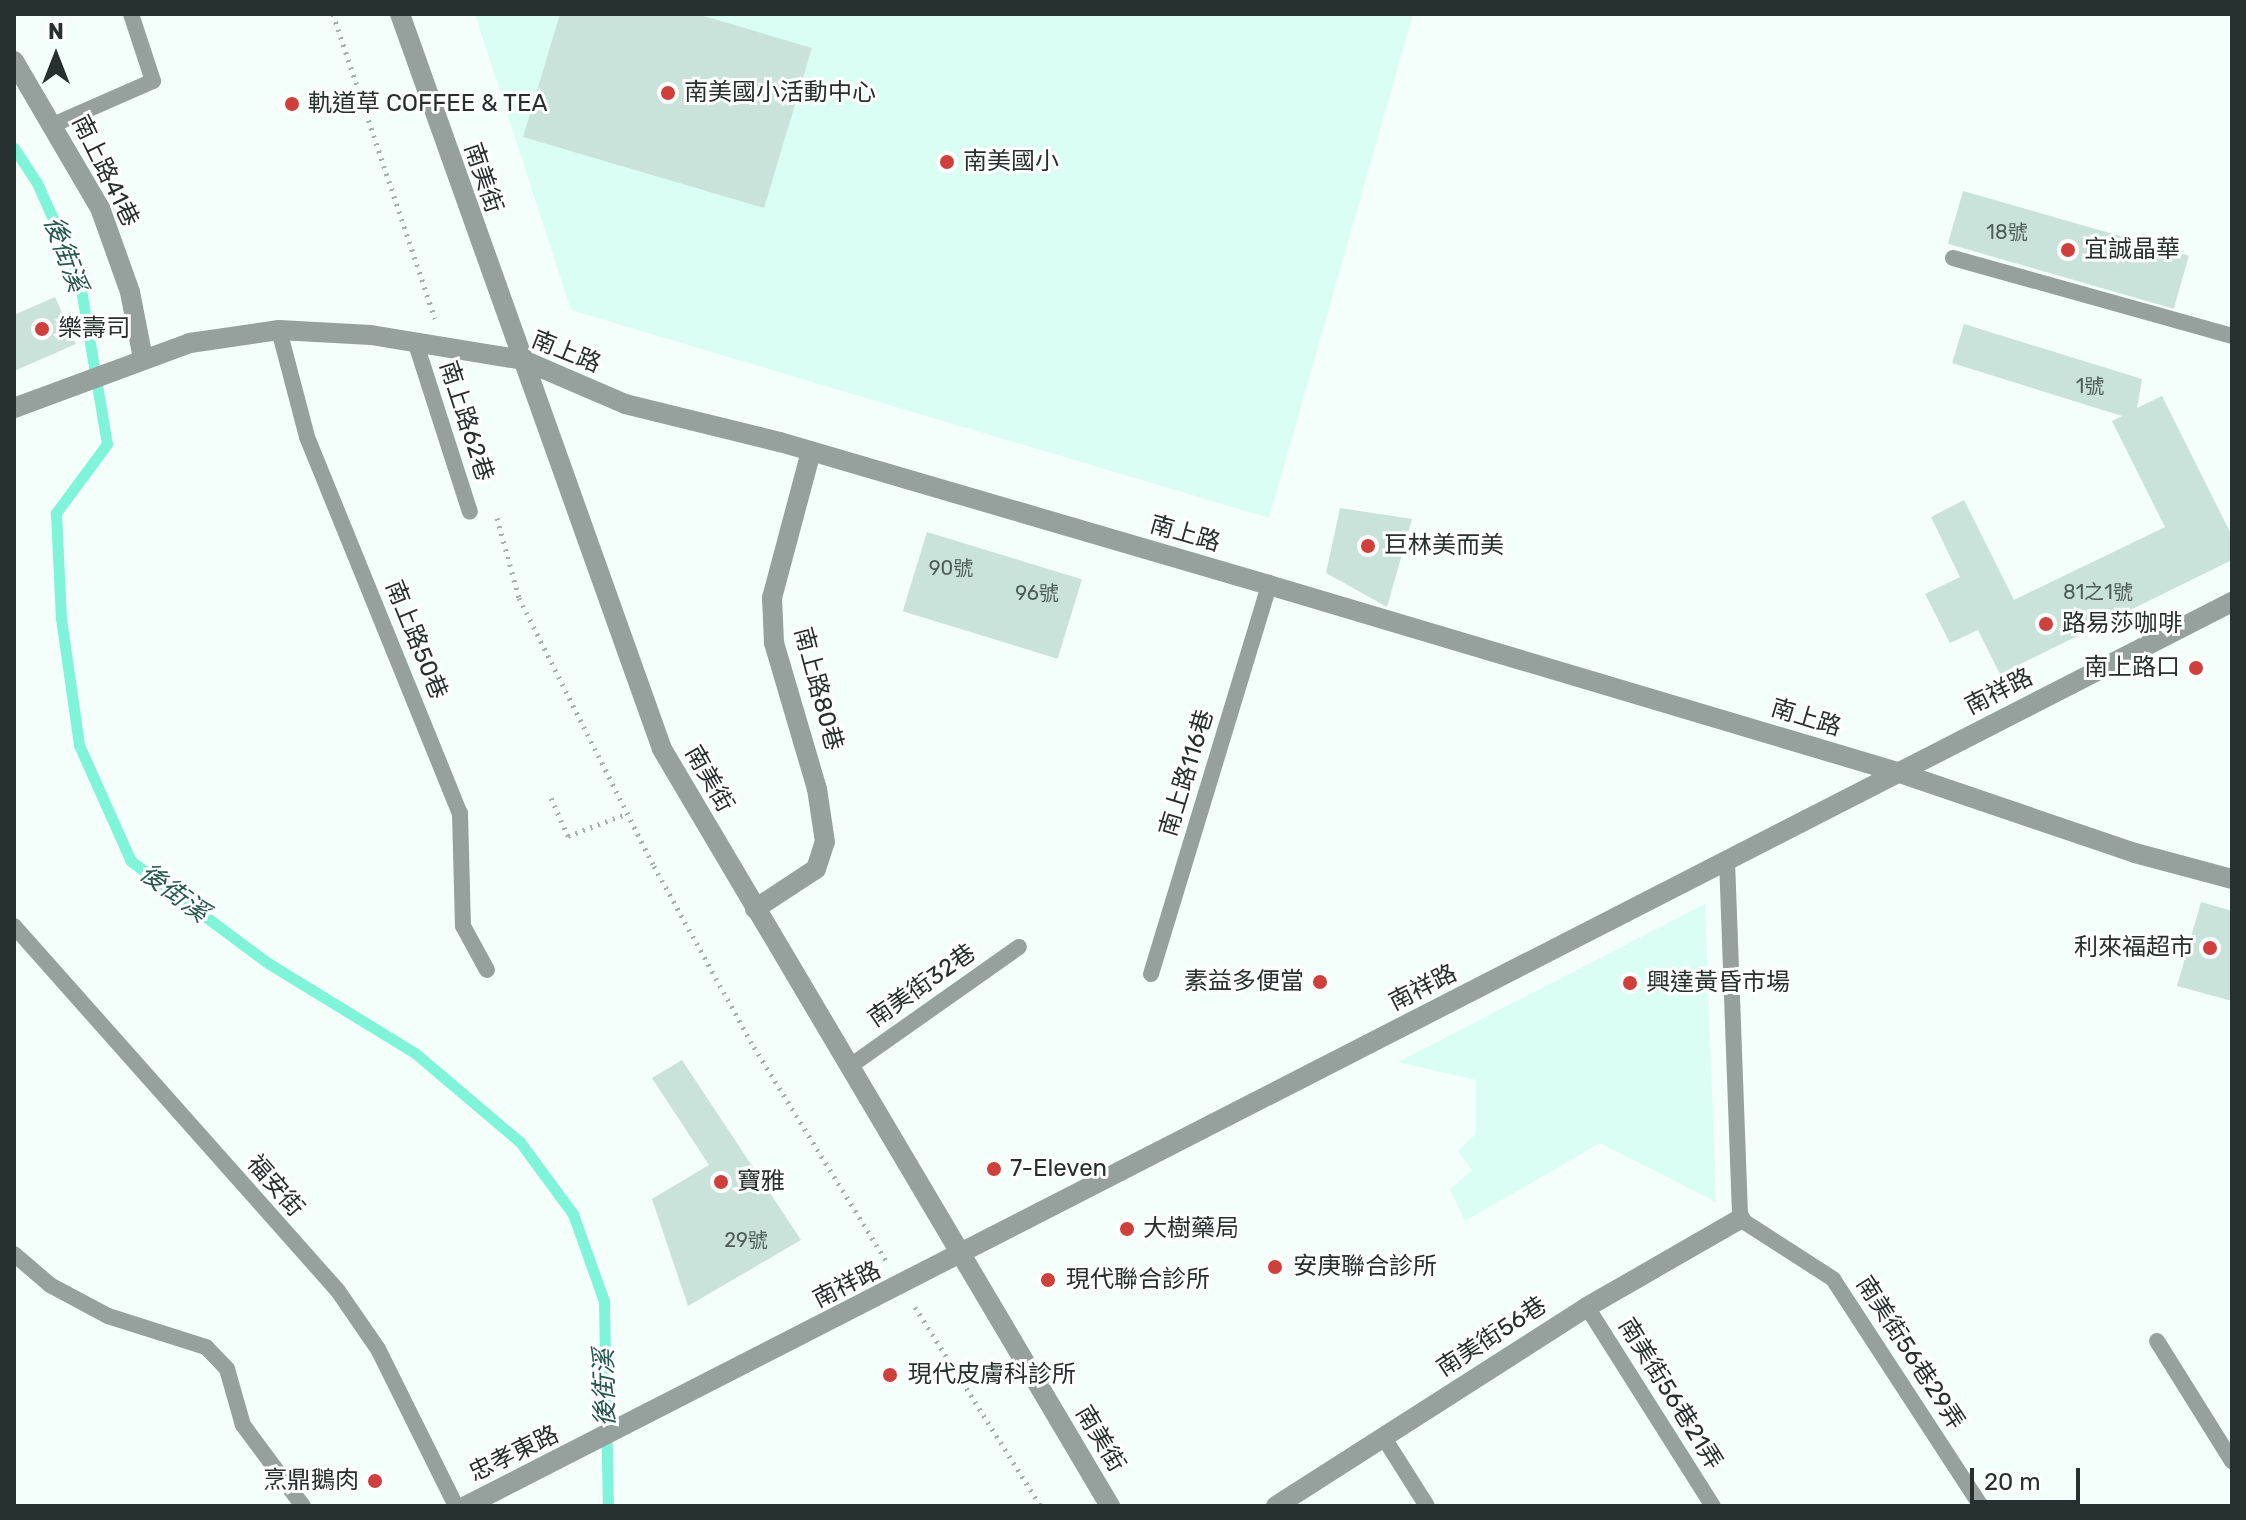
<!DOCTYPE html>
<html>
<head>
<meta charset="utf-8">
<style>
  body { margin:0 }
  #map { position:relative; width:2246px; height:1520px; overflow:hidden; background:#f4fefb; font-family:Rubik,"Noto Sans TC",sans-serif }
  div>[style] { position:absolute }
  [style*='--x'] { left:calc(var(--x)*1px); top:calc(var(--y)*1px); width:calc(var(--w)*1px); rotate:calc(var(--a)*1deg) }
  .built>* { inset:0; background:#dafef3 }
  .stream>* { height:11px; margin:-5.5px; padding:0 5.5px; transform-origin:5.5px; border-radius:5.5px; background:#7ff4d9 }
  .building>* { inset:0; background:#c9e3db; transform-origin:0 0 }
  .path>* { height:5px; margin-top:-2.5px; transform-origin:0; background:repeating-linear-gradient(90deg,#a5afad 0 2px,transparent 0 8px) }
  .service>* { height:16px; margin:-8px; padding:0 8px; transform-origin:8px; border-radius:8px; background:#96a19e }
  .minor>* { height:20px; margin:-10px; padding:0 10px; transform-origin:10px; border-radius:10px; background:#96a19e }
  .tertiary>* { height:20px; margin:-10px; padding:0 10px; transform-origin:10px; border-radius:10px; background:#96a19e }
  .dots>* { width:22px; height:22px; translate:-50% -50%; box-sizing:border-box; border:4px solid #fff; border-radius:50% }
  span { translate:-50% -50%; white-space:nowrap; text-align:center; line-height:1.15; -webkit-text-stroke:6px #fff; paint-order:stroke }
  .number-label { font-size:20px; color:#4f5d59 }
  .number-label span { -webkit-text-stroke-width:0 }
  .poi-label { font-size:24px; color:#26302e }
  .left { translate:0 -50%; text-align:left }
  .right { translate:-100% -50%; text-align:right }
  .street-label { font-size:24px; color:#26302e }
  .water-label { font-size:26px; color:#27594e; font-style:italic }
  .frame { position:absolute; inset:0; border:16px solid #26302e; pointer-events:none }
  .north { position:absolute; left:16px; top:16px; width:80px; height:80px; -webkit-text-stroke:6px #fff; paint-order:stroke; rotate:0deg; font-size:22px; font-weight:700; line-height:32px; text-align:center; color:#26302e }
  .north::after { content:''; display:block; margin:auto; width:28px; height:36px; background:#26302e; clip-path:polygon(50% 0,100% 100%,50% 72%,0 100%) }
  .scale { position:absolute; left:1970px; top:1468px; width:110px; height:36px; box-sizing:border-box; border:4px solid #26302e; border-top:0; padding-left:10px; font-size:24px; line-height:28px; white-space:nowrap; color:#26302e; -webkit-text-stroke:6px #fff; paint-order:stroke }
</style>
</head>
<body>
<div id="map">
  <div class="built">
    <div style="clip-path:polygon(475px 14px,1413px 14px,1269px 518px,571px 310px)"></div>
    <div style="clip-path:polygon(1705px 904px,1716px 1202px,1600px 1143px,1465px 1221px,1450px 1189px,1472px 1170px,1458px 1151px,1476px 1134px,1476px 1080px,1398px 1062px)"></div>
  </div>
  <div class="stream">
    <div style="--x:14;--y:148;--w:42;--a:56.7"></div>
    <div style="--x:37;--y:183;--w:103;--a:65.9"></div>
    <div style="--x:79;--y:277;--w:169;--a:80.5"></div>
    <div style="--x:107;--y:444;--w:86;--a:126.5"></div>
    <div style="--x:56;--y:513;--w:105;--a:87.3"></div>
    <div style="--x:61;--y:618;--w:128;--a:81.9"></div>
    <div style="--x:79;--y:745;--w:127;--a:65.9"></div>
    <div style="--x:131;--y:861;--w:171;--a:36.7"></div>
    <div style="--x:268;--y:963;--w:172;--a:31.5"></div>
    <div style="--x:415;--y:1053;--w:138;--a:40.3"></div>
    <div style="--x:520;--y:1142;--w:89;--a:53.6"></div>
    <div style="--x:573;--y:1214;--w:92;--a:70.4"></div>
    <div style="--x:604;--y:1301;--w:205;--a:88.9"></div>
  </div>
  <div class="building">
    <div style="clip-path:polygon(560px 14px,697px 14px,812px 48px,764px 208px,523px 137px)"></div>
    <div style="left:1963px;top:191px;width:235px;height:55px;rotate:16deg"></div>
    <div style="clip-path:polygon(55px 297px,76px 344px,14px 371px,14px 315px)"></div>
    <div style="clip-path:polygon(1964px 324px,2142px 379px,2137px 408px,2162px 396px,2232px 536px,2232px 560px,2000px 674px,1978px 630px,1950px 643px,1925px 594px,1960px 577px,1931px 517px,1964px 500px,2014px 600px,2165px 527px,2112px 421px,2122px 416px,1952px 363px)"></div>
    <div style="clip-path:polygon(1340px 508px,1412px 519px,1387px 607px,1326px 573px)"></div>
    <div style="left:927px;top:532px;width:162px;height:83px;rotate:17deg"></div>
    <div style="clip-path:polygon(2201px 902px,2232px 911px,2232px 1001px,2177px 986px)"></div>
    <div style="clip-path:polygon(682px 1060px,801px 1240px,688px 1306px,652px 1199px,709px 1165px,652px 1078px)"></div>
  </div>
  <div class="path">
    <div style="--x:333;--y:14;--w:321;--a:71.5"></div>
    <div style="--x:497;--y:518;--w:83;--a:74.6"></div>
    <div style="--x:519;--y:598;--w:300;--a:63.3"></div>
    <div style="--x:654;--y:866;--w:207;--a:61.1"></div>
    <div style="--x:754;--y:1047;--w:253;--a:58.3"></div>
    <div style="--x:551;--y:798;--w:42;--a:65.9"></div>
    <div style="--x:568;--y:836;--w:64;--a:-21"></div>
    <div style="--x:915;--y:1307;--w:236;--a:57.7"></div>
  </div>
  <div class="service">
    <div style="--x:55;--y:124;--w:107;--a:-23.7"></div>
    <div style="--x:153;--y:81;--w:71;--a:-108.2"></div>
    <div style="--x:1953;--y:258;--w:290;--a:15.6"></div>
    <div style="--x:279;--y:330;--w:111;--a:75.3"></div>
    <div style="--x:307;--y:437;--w:406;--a:67.9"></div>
    <div style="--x:460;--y:813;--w:113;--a:88.5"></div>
    <div style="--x:463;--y:926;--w:50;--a:61.4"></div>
    <div style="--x:416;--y:344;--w:176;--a:72.2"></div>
    <div style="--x:1727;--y:860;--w:359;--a:87.9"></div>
    <div style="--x:1740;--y:1219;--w:111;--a:32.8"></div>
    <div style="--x:1833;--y:1279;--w:271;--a:56.9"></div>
    <div style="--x:14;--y:926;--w:488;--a:48.4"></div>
    <div style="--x:338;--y:1291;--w:70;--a:55.4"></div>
    <div style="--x:378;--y:1349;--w:175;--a:63.6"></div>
    <div style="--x:1151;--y:974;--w:407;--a:-73.1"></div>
    <div style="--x:853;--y:1064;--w:203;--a:-35.2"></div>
    <div style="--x:14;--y:1254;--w:48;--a:40.7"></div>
    <div style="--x:50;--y:1285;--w:66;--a:28.1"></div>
    <div style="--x:108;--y:1316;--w:103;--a:17.6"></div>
    <div style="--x:206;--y:1347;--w:30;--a:46"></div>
    <div style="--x:227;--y:1369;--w:58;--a:74.1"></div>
    <div style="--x:243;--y:1425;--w:101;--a:53.5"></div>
    <div style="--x:1587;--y:1307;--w:236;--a:57.7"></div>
    <div style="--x:2157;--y:1341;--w:142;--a:58"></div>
    <div style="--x:1384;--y:1438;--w:80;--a:57.7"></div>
  </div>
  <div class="minor">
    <div style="--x:400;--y:14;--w:780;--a:70.38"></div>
    <div style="--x:662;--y:749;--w:880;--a:59.38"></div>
    <div style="--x:14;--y:61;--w:170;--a:59.7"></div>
    <div style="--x:100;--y:208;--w:89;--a:70.3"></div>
    <div style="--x:130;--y:292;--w:67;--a:78.9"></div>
    <div style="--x:755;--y:909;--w:73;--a:-33.3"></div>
    <div style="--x:816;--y:869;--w:28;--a:-72"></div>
    <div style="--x:825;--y:842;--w:54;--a:-98.6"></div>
    <div style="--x:817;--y:789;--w:152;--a:-106.4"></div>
    <div style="--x:774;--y:643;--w:45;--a:-92.5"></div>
    <div style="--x:772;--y:598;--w:152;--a:-75.1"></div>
    <div style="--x:466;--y:1506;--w:1984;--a:-27.11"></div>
    <div style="--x:1276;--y:1506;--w:369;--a:-32.6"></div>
    <div style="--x:1587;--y:1307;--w:177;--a:-29.9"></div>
  </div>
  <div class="tertiary">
    <div style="--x:14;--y:408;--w:188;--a:-20.3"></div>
    <div style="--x:190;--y:343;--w:90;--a:-8.3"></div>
    <div style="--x:279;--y:330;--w:92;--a:3.1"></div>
    <div style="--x:371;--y:335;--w:154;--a:9.3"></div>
    <div style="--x:523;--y:360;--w:111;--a:23.3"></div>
    <div style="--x:625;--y:404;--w:160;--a:13.8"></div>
    <div style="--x:780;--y:442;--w:509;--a:16.3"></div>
    <div style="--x:1269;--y:585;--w:655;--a:16.58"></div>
    <div style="--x:1897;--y:772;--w:251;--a:18.8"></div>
    <div style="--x:2135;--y:853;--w:100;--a:15"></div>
  </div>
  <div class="dots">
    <div style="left:668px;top:93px;background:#ce403b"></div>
    <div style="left:292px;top:104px;background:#ce403b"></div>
    <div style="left:947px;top:162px;background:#ce403b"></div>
    <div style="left:2068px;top:250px;background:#ce403b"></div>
    <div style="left:42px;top:329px;background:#ce403b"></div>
    <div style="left:1368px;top:546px;background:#ce403b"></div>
    <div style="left:2046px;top:624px;background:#ce403b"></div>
    <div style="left:2196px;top:668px;background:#ce403b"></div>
    <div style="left:2210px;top:948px;background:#ce403b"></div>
    <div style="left:1320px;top:982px;background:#ce403b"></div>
    <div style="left:1630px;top:983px;background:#ce403b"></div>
    <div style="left:994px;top:1169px;background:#ce403b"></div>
    <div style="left:721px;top:1182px;background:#ce403b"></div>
    <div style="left:1127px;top:1229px;background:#ce403b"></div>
    <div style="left:1275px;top:1267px;background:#ce403b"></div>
    <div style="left:1048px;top:1280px;background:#ce403b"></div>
    <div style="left:890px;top:1375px;background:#ce403b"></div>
    <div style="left:375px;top:1481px;background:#ce403b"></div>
  </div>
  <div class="number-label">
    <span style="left:2007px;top:232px">18號</span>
    <span style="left:2090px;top:386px">1號</span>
    <span style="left:951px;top:568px">90號</span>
    <span style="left:2098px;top:592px">81之1號</span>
    <span style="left:1037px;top:593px">96號</span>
    <span style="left:746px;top:1240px">29號</span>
  </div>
  <div class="poi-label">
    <span class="left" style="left:684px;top:93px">南美國小活動中心</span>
    <span class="left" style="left:308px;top:104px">軌道草 COFFEE &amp; TEA</span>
    <span class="left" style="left:963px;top:162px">南美國小</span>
    <span class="left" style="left:2084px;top:250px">宜誠晶華</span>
    <span class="left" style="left:58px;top:329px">樂壽司</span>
    <span class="left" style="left:1384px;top:546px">巨林美而美</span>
    <span class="left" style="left:2062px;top:624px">路易莎咖啡</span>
    <span class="right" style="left:2180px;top:668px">南上路口</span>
    <span class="right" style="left:2194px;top:948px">利來福超市</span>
    <span class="right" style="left:1304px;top:982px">素益多便當</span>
    <span class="left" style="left:1646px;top:983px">興達黃昏市場</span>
    <span class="left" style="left:1010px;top:1169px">7-Eleven</span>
    <span class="left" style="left:737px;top:1182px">寶雅</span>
    <span class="left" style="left:1143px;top:1229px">大樹藥局</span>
    <span class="left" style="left:1293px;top:1267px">安庚聯合診所</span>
    <span class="left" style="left:1066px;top:1280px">現代聯合診所</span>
    <span class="left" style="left:908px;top:1375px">現代皮膚科診所</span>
    <span class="right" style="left:359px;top:1481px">烹鼎鵝肉</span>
  </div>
  <div class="street-label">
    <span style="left:105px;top:171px;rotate:64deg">南上路41巷</span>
    <span style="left:483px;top:178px;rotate:71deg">南美街</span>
    <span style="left:566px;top:352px;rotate:22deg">南上路</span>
    <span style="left:466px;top:421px;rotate:72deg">南上路62巷</span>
    <span style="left:1185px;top:534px;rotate:16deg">南上路</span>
    <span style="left:416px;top:640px;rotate:68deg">南上路50巷</span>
    <span style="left:818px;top:689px;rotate:75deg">南上路80巷</span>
    <span style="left:1999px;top:692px;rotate:-27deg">南祥路</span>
    <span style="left:1806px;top:718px;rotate:17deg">南上路</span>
    <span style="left:1187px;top:773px;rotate:-73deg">南上路116巷</span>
    <span style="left:709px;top:779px;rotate:60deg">南美街</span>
    <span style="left:922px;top:986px;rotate:-35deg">南美街32巷</span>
    <span style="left:1423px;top:988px;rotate:-27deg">南祥路</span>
    <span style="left:275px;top:1186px;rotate:49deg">福安街</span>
    <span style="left:847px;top:1285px;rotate:-27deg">南祥路</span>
    <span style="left:1492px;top:1337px;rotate:-33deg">南美街56巷</span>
    <span style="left:1910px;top:1353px;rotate:57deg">南美街56巷29弄</span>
    <span style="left:1670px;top:1394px;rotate:58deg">南美街56巷21弄</span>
    <span style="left:1100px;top:1439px;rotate:59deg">南美街</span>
    <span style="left:514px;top:1454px;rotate:-26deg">忠孝東路</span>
  </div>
  <div class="water-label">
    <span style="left:65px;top:254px;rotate:70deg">後街溪</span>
    <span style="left:174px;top:893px;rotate:37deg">後街溪</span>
    <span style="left:605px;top:1388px;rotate:-91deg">後街溪</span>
  </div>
  <div class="frame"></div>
  <div class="north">N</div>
  <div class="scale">20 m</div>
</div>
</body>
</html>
